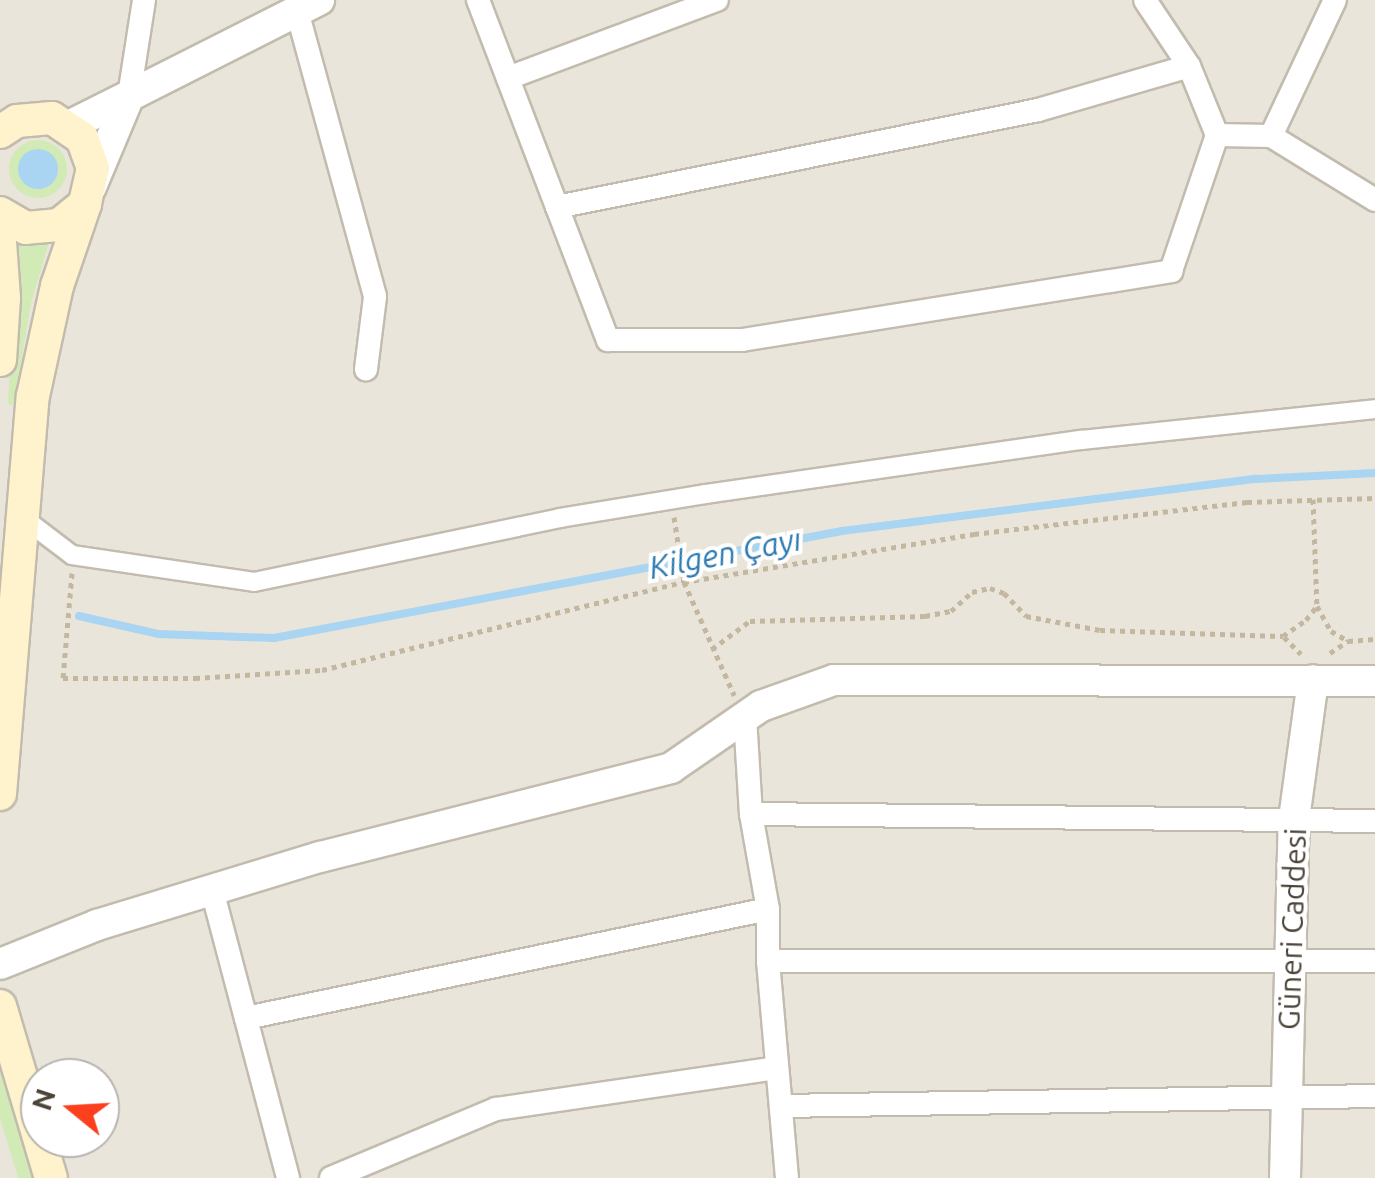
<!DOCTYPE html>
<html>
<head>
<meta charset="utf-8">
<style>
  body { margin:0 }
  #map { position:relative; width:1375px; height:1178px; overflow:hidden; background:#f6f3ec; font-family:Ubuntu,sans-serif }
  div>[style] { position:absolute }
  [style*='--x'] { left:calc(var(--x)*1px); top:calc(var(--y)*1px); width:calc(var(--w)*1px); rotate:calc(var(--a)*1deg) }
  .residential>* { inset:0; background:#eae5da }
  .green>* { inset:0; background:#d2eab5 }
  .round { border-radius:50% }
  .water>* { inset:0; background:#a9d4f2 }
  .stream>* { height:8px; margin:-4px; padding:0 4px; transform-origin:4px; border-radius:4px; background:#a9d4f2 }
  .path>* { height:5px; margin-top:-2.5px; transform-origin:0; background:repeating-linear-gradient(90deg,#c4b79f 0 5px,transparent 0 10px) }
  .roads { filter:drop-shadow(2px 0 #c2bbae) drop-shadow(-2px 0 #c2bbae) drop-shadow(0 2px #c2bbae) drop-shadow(0 -2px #c2bbae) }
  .pedestrian>* { height:18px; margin:-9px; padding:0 9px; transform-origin:9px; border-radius:9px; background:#fff }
  .minor>* { height:22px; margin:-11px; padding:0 11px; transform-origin:11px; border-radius:11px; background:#fff }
  .tertiary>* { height:30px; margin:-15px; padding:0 15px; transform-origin:15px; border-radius:15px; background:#fff }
  .secondary>* { height:32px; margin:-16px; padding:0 16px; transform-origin:16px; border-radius:16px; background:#fff3cd }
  span { translate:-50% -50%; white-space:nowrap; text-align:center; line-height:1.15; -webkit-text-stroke:8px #fff; paint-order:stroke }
  .street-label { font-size:30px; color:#4b4439 }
  .water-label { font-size:32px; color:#2e7ab2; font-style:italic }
  .north { position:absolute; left:20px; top:1058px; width:100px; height:100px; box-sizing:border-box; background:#fff; border:2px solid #b7b4b0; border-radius:50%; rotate:288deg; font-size:28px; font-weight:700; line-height:40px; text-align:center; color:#4b4439 }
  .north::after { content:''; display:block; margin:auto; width:35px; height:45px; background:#fc3f1d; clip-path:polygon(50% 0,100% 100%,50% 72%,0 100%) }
</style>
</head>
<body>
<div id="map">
  <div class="residential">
    <div style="clip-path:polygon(evenodd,0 0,1375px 0,1375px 1178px,0 1178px,0 0,40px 1078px,100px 1078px,100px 1138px,40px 1138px,40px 1078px)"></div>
  </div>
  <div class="green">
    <div class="round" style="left:9px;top:140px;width:58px;height:58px"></div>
    <div style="clip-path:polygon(16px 238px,49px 242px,31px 303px,14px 405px,8px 404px)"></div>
    <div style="clip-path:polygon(0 1065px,33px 1178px,18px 1178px,0 1118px)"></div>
  </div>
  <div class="water">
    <div class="round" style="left:18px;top:149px;width:40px;height:40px"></div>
  </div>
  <div class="stream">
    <div style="--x:79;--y:616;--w:81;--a:12.8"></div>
    <div style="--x:158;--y:634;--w:116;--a:2"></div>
    <div style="--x:274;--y:638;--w:578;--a:-10.67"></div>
    <div style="--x:842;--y:531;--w:417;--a:-7.2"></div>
    <div style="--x:1256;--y:479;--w:119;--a:-2.9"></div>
  </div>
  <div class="path">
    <div style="--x:1313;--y:499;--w:107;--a:87.9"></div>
    <div style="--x:674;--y:517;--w:66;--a:81.3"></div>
    <div style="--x:684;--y:582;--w:124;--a:66.1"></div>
    <div style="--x:72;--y:573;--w:105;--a:94.9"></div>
    <div style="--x:63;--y:678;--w:132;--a:0"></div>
    <div style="--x:195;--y:678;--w:127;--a:-3.6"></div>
    <div style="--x:322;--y:670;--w:373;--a:-13.7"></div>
    <div style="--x:684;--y:582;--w:294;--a:-9.4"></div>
    <div style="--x:974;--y:534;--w:275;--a:-6.7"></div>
    <div style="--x:1247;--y:502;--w:128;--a:-1.8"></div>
    <div style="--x:1284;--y:637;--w:24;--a:45"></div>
    <div style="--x:712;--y:649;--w:47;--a:-36.4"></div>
    <div style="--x:750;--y:621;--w:175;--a:-1.6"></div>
    <div style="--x:925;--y:616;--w:26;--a:-11"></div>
    <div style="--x:951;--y:611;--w:28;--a:-42"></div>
    <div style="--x:972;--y:592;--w:18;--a:-13"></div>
    <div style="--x:990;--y:588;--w:15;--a:20"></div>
    <div style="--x:1004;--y:593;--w:32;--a:46"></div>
    <div style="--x:1026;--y:616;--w:75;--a:10.7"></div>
    <div style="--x:1100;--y:630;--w:183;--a:1.9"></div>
    <div style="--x:1283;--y:636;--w:28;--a:-35"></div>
    <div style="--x:1306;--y:620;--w:18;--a:-52"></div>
    <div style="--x:1317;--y:606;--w:29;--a:61"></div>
    <div style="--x:1331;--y:631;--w:20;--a:30"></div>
    <div style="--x:1348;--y:641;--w:27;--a:-4"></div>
    <div style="--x:1330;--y:653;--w:22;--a:-34"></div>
  </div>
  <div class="roads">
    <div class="pedestrian">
      <div style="--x:22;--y:517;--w:63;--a:37.2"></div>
      <div style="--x:72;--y:555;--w:184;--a:8.4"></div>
      <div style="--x:254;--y:582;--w:313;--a:-11.8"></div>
      <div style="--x:560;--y:518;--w:147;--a:-9.4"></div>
      <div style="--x:705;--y:494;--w:380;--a:-8.2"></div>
      <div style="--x:1081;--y:440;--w:296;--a:-6"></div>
    </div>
    <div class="minor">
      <div style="--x:478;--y:0;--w:364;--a:69.1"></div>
      <div style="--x:608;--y:340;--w:134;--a:0"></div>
      <div style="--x:742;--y:340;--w:435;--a:-9.1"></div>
      <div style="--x:1171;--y:271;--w:144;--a:-71.3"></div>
      <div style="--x:1217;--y:135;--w:74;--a:-112.1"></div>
      <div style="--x:1189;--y:66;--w:79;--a:-123.7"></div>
      <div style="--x:297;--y:11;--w:296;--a:74.7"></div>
      <div style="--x:375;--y:297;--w:73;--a:97.1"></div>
      <div style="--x:508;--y:78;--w:223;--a:-20.5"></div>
      <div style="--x:129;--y:96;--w:97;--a:-81.1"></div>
      <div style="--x:1217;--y:135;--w:54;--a:1.1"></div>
      <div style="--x:1271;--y:136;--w:122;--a:31.6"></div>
      <div style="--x:1271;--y:136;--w:150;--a:-64.8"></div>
      <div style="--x:557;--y:207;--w:491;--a:-11.4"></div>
      <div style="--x:1038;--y:110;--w:157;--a:-16.2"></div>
      <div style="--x:745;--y:717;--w:97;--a:86.5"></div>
      <div style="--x:751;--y:814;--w:97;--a:79.9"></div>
      <div style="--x:768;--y:909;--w:52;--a:90"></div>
      <div style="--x:768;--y:961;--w:218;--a:85"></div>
      <div style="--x:751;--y:814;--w:624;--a:0.64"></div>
      <div style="--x:212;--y:890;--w:298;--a:75.2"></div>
      <div style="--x:768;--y:961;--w:607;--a:0"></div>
      <div style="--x:246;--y:1018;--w:533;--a:-11.79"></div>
      <div style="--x:781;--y:1106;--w:594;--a:-0.96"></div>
      <div style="--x:331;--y:1178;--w:179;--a:-22.7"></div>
      <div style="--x:496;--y:1109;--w:284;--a:-8.3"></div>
    </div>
    <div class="tertiary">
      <div style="--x:129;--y:96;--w:213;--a:-26.8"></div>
      <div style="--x:69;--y:126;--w:67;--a:-26.6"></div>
      <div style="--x:129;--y:96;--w:99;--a:112.7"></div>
      <div style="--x:0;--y:964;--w:105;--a:-21.9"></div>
      <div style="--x:97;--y:925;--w:233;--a:-17"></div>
      <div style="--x:320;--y:857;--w:362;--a:-14.2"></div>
      <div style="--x:671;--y:768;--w:109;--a:-34.6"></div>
      <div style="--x:761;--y:706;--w:77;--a:-19.6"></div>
      <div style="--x:834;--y:680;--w:541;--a:0.11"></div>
      <div style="--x:1285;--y:1178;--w:359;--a:-88.6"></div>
      <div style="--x:1294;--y:819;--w:140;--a:-82.2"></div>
    </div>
    <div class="secondary">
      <div style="--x:0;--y:132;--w:20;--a:-33"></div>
      <div style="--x:17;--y:121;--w:35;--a:-5"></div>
      <div style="--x:52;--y:118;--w:36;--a:34"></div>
      <div style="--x:82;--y:138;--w:32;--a:70"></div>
      <div style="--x:93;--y:168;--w:37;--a:103"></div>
      <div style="--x:85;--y:204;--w:33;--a:141"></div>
      <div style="--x:59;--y:225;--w:33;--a:175"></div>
      <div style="--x:26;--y:228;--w:30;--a:-150"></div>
      <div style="--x:0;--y:242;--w:56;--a:85.9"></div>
      <div style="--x:4;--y:298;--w:62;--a:93.7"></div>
      <div style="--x:0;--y:794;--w:399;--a:-85.3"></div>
      <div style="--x:33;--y:396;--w:113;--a:-77.7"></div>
      <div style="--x:57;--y:286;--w:87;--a:-71.1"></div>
      <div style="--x:0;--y:1006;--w:179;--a:73.5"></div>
    </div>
  </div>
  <div class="street-label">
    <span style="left:1292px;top:929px;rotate:-88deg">Güneri Caddesi</span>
  </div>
  <div class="water-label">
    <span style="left:725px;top:553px;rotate:-11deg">Kilgen Çayı</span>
  </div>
  <div class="north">N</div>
</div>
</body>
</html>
